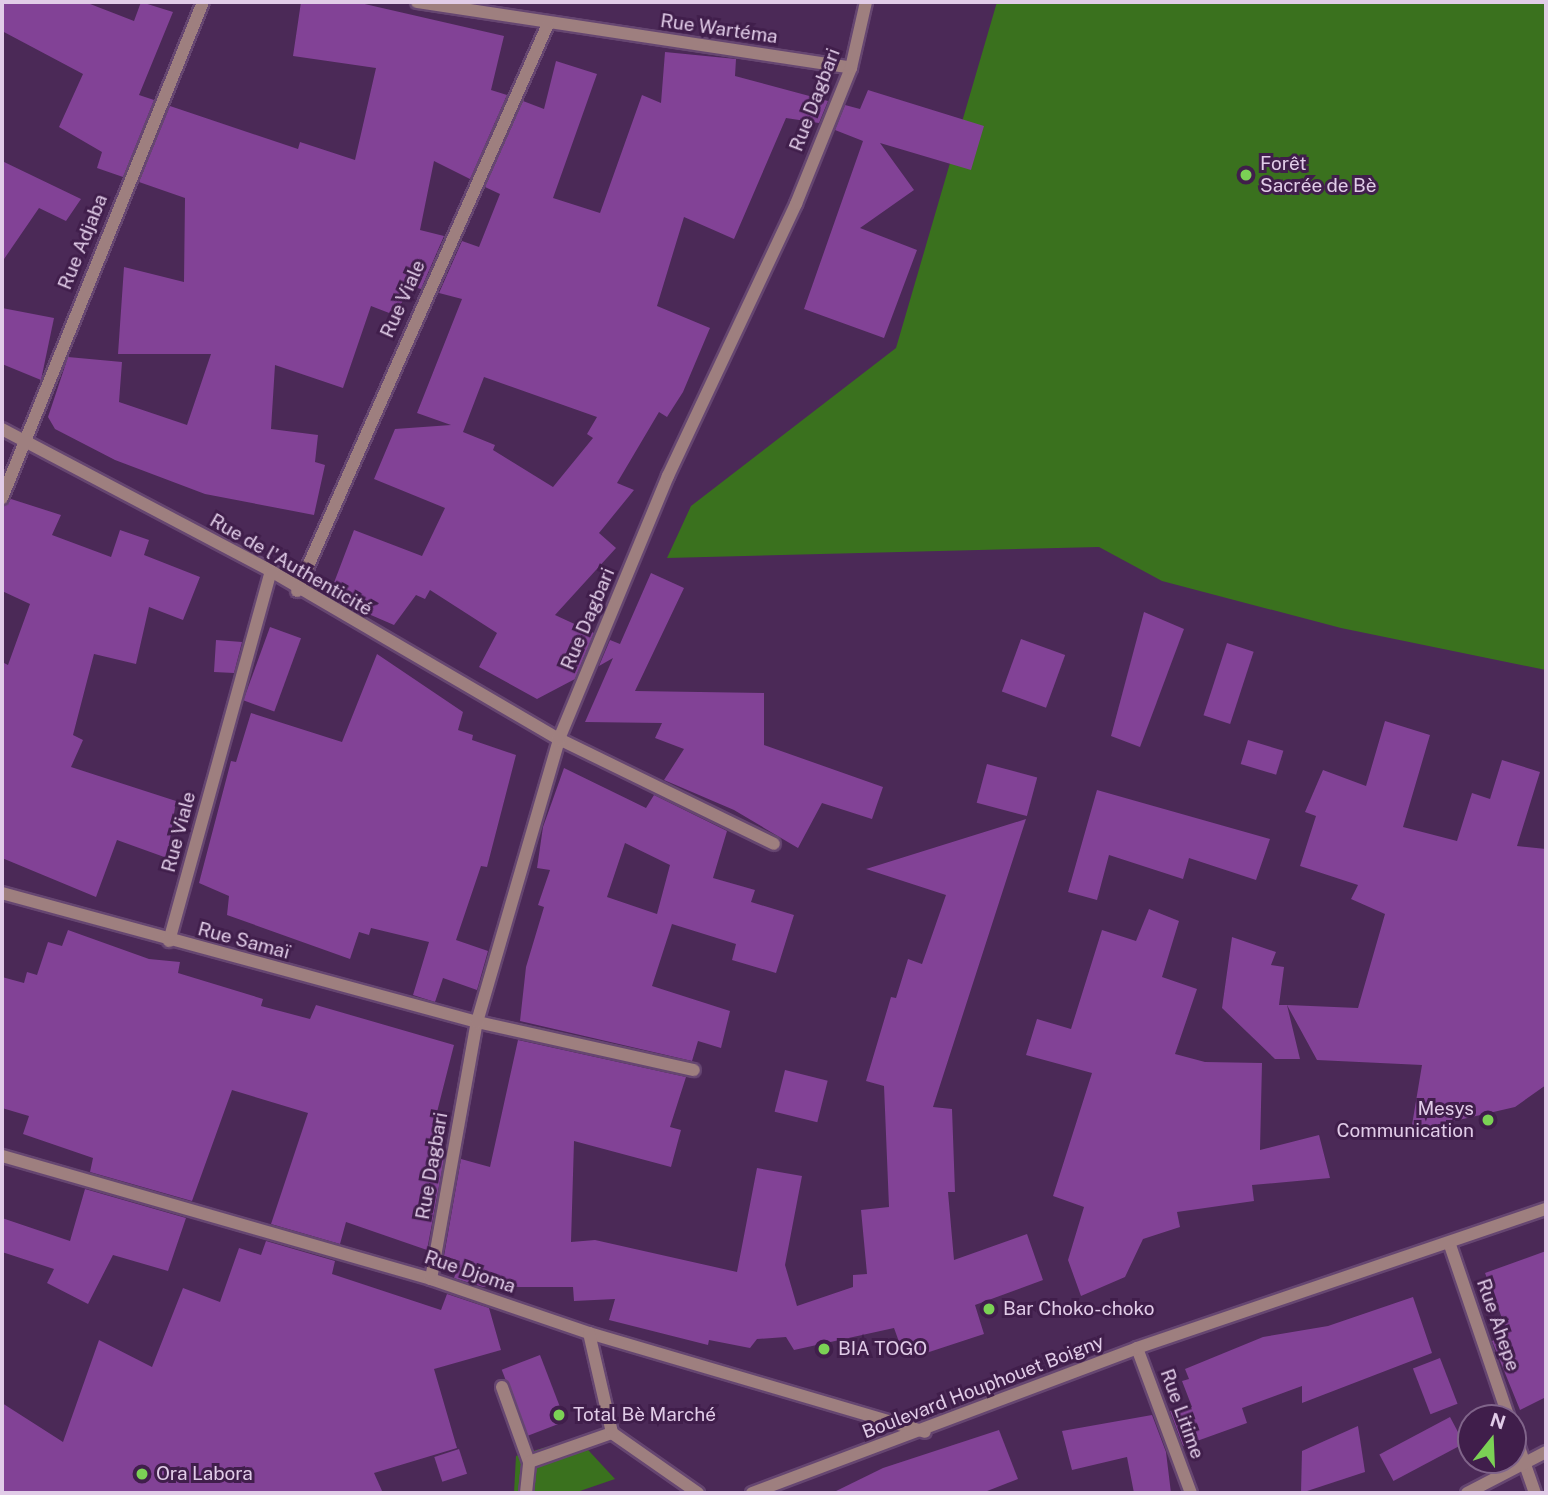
<!DOCTYPE html>
<html>
<head>
<meta charset="utf-8">
<style>
  body { margin:0 }
  #map { position:relative; width:1548px; height:1495px; overflow:hidden; background:#4b2957; font-family:"Public Sans",sans-serif }
  div>[style] { position:absolute }
  [style*='--x'] { left:calc(var(--x)*1px); top:calc(var(--y)*1px); width:calc(var(--w)*1px); rotate:calc(var(--a)*1deg) }
  .green>* { inset:0; background:#3a711e }
  .building>* { inset:0; background:#824296; transform-origin:0 0 }
  .roads { filter:drop-shadow(2px 0 #664671) drop-shadow(-2px 0 #664671) drop-shadow(0 2px #664671) drop-shadow(0 -2px #664671) }
  .minor>* { height:12px; margin:-6px; padding:0 6px; transform-origin:6px; border-radius:6px; background:#9e7f7f }
  .dots>* { width:19px; height:19px; translate:-50% -50%; box-sizing:border-box; border:4px solid #401e4b; border-radius:50% }
  span { translate:-50% -50%; white-space:nowrap; text-align:center; line-height:1.15; -webkit-text-stroke:6px #401e4b; paint-order:stroke }
  .street-label { font-size:19px; color:#e1cce8 }
  .poi-label { font-size:19px; color:#e1cce8 }
  .left { translate:0 -50%; text-align:left }
  .right { translate:-100% -50%; text-align:right }
  .frame { position:absolute; inset:0; border:4px solid #e1cce8; pointer-events:none }
  .north { position:absolute; left:1457px; top:1404px; width:70px; height:70px; box-sizing:border-box; background:#401e4b; border:2px solid #80648a; border-radius:50%; rotate:18deg; font-size:19px; font-weight:700; line-height:28px; text-align:center; color:#e1cce8 }
  .north::after { content:''; display:block; margin:auto; width:24px; height:32px; background:#7bd155; clip-path:polygon(50% 0,100% 100%,50% 72%,0 100%) }
</style>
</head>
<body>
<div id="map">
  <div class="green">
    <div style="clip-path:polygon(997px 2px,1546px 2px,1546px 670px,1341px 628px,1162px 581px,1099px 547px,667px 558px,691px 506px,896px 348px)"></div>
    <div style="clip-path:polygon(577px 1438px,615px 1479px,574px 1493px,514px 1493px,516px 1456px)"></div>
  </div>
  <div class="building">
    <div style="clip-path:polygon(2px 2px,85px 2px,134px 21px,141px 2px,173px 12px,139px 95px,154px 100px,123px 177px,97px 168px,102px 152px,59px 127px,83px 74px,2px 31px)"></div>
    <div style="clip-path:polygon(301px 2px,356px 2px,504px 36px,491px 90px,507px 95px,470px 179px,434px 161px,420px 230px,444px 236px,421px 289px,408px 285px,397px 316px,371px 306px,343px 388px,275px 365px,271px 429px,318px 435px,315px 462px,325px 465px,314px 515px,205px 494px,115px 460px,55px 429px,48px 417px,68px 357px,122px 362px,119px 402px,187px 425px,211px 354px,118px 354px,124px 267px,184px 282px,185px 198px,139px 182px,170px 106px,298px 149px,300px 142px,355px 160px,376px 68px,293px 56px)"></div>
    <div style="clip-path:polygon(evenodd,665px 52px,736px 59px,735px 76px,828px 101px,819px 123px,786px 118px,734px 239px,684px 217px,657px 306px,710px 328px,683px 392px,667px 417px,659px 412px,617px 483px,634px 490px,599px 533px,616px 548px,555px 615px,594px 633px,575px 679px,537px 699px,479px 667px,497px 633px,430px 590px,425px 599px,416px 595px,394px 625px,343px 603px,345px 595px,332px 588px,354px 530px,422px 556px,445px 508px,374px 479px,395px 429px,451px 425px,417px 413px,462px 299px,439px 293px,462px 241px,479px 247px,500px 194px,485px 187px,523px 101px,544px 109px,556px 61px,597px 74px,553px 198px,600px 213px,642px 95px,661px 103px,665px 52px,484px 377px,597px 417px,587px 434px,593px 438px,553px 487px,493px 450px,495px 445px,463px 432px,484px 377px)"></div>
    <div style="clip-path:polygon(868px 90px,984px 126px,971px 170px,880px 143px,914px 190px,860px 228px,917px 250px,884px 338px,804px 309px,863px 141px,835px 130px,845px 105px,860px 109px)"></div>
    <div style="clip-path:polygon(2px 161px,81px 199px,66px 221px,39px 208px,2px 262px)"></div>
    <div style="clip-path:polygon(2px 308px,54px 318px,41px 380px,2px 364px)"></div>
    <div style="clip-path:polygon(11px 499px,61px 515px,52px 535px,111px 557px,120px 530px,149px 540px,144px 555px,200px 577px,183px 620px,149px 607px,136px 664px,94px 654px,73px 735px,83px 740px,71px 767px,176px 801px,167px 858px,117px 840px,96px 897px,2px 858px,2px 662px,8px 665px,30px 604px,2px 591px,2px 507px)"></div>
    <div style="clip-path:polygon(651px 573px,684px 588px,635px 691px,764px 693px,764px 745px,883px 787px,872px 819px,822px 803px,798px 848px,734px 810px,664px 780px,684px 749px,655px 738px,662px 723px,585px 722px,613px 658px,599px 666px,610px 640px,620px 644px)"></div>
    <div style="clip-path:polygon(1144px 612px,1184px 629px,1140px 747px,1111px 736px)"></div>
    <div style="left:270px;top:627px;width:33px;height:78px;rotate:20deg"></div>
    <div style="left:1021px;top:639px;width:47px;height:56px;rotate:20deg"></div>
    <div style="clip-path:polygon(216px 640px,242px 642px,234px 673px,214px 672px)"></div>
    <div style="left:1227px;top:643px;width:28px;height:76px;rotate:18deg"></div>
    <div style="clip-path:polygon(377px 654px,463px 712px,458px 730px,473px 735px,472px 740px,516px 755px,487px 867px,481px 866px,456px 940px,488px 951px,477px 990px,443px 978px,435px 1002px,413px 995px,429px 942px,371px 928px,369px 935px,359px 932px,350px 959px,227px 915px,229px 896px,199px 883px,231px 761px,236px 762px,251px 713px,342px 742px)"></div>
    <div style="clip-path:polygon(1385px 721px,1430px 735px,1403px 827px,1457px 841px,1472px 793px,1490px 799px,1502px 760px,1540px 772px,1517px 846px,1546px 849px,1546px 1085px,1515px 1107px,1411px 1131px,1422px 1065px,1317px 1060px,1287px 1005px,1358px 1008px,1385px 914px,1351px 899px,1358px 885px,1300px 866px,1316px 816px,1305px 812px,1323px 770px,1366px 786px)"></div>
    <div style="left:1248px;top:740px;width:37px;height:25px;rotate:17deg"></div>
    <div style="left:987px;top:764px;width:52px;height:40px;rotate:15deg"></div>
    <div style="clip-path:polygon(evenodd,564px 768px,646px 808px,654px 795px,727px 831px,713px 878px,755px 890px,751px 902px,794px 915px,776px 973px,732px 960px,736px 944px,672px 924px,652px 986px,730px 1011px,721px 1048px,698px 1041px,692px 1061px,520px 1021px,526px 967px,544px 907px,538px 905px,550px 870px,537px 868px,543px 827px,564px 768px,625px 843px,670px 865px,657px 914px,607px 897px,625px 843px)"></div>
    <div style="clip-path:polygon(1097px 790px,1270px 839px,1256px 880px,1189px 858px,1183px 879px,1109px 855px,1097px 900px,1068px 892px)"></div>
    <div style="clip-path:polygon(1026px 819px,933px 1107px,952px 1109px,955px 1192px,948px 1192px,954px 1260px,1027px 1234px,1043px 1280px,975px 1305px,984px 1334px,917px 1356px,915px 1349px,903px 1353px,894px 1328px,794px 1350px,786px 1337px,757px 1339px,750px 1348px,709px 1340px,708px 1345px,609px 1320px,615px 1299px,574px 1301px,573px 1287px,483px 1287px,454px 1278px,460px 1261px,444px 1256px,461px 1159px,490px 1167px,518px 1040px,686px 1077px,670px 1127px,681px 1130px,671px 1167px,574px 1141px,571px 1242px,595px 1240px,737px 1272px,757px 1168px,802px 1176px,785px 1265px,797px 1306px,853px 1287px,853px 1275px,867px 1274px,861px 1210px,889px 1207px,884px 1086px,866px 1081px,891px 997px,896px 998px,908px 959px,922px 964px,946px 895px,866px 869px)"></div>
    <div style="clip-path:polygon(1149px 909px,1179px 921px,1162px 977px,1197px 989px,1175px 1054px,1205px 1062px,1262px 1063px,1260px 1150px,1319px 1135px,1330px 1178px,1252px 1185px,1254px 1201px,1177px 1212px,1180px 1227px,1143px 1239px,1125px 1277px,1081px 1296px,1068px 1260px,1084px 1207px,1053px 1196px,1092px 1073px,1026px 1055px,1037px 1019px,1071px 1029px,1102px 930px,1136px 941px)"></div>
    <div style="clip-path:polygon(68px 930px,149px 959px,180px 962px,178px 973px,263px 999px,261px 1006px,310px 1019px,316px 1005px,454px 1045px,435px 1120px,445px 1123px,437px 1152px,445px 1154px,427px 1250px,346px 1222px,340px 1244px,271px 1224px,308px 1113px,232px 1090px,192px 1201px,90px 1172px,93px 1158px,23px 1134px,29px 1116px,2px 1108px,2px 977px,24px 983px,27px 972px,37px 975px,48px 942px,62px 946px)"></div>
    <div style="clip-path:polygon(1232px 937px,1276px 952px,1271px 965px,1284px 967px,1279px 1005px,1287px 1005px,1300px 1059px,1275px 1059px,1222px 1008px)"></div>
    <div style="left:785px;top:1070px;width:44px;height:43px;rotate:14deg"></div>
    <div style="clip-path:polygon(85px 1189px,186px 1218px,168px 1271px,113px 1255px,88px 1304px,47px 1283px,54px 1269px,2px 1252px,2px 1218px,70px 1241px)"></div>
    <div style="clip-path:polygon(266px 1241px,335px 1261px,332px 1274px,441px 1310px,447px 1294px,489px 1308px,501px 1350px,434px 1369px,457px 1448px,374px 1473px,383px 1493px,2px 1493px,2px 1403px,63px 1442px,99px 1340px,152px 1367px,183px 1288px,220px 1302px,239px 1248px,261px 1255px)"></div>
    <div style="clip-path:polygon(1546px 1251px,1546px 1397px,1520px 1410px,1492px 1341px,1508px 1334px,1485px 1273px)"></div>
    <div style="clip-path:polygon(1413px 1297px,1432px 1353px,1302px 1403px,1302px 1386px,1242px 1408px,1247px 1423px,1183px 1446px,1170px 1411px,1192px 1407px,1182px 1381px,1189px 1379px,1185px 1369px,1263px 1337px,1328px 1326px)"></div>
    <div style="left:540px;top:1355px;width:71px;height:41px;rotate:69deg"></div>
    <div style="left:1440px;top:1358px;width:49px;height:29px;rotate:69deg"></div>
    <div style="clip-path:polygon(1152px 1415px,1166px 1452px,1171px 1493px,1134px 1493px,1127px 1457px,1072px 1470px,1062px 1431px)"></div>
    <div style="left:1450px;top:1417px;width:30px;height:80px;rotate:62deg"></div>
    <div style="clip-path:polygon(1358px 1426px,1365px 1472px,1301px 1493px,1302px 1451px)"></div>
    <div style="clip-path:polygon(999px 1430px,1018px 1479px,982px 1493px,832px 1493px,883px 1468px)"></div>
    <div style="left:459px;top:1449px;width:26px;height:26px;rotate:72deg"></div>
  </div>
  <div class="roads">
    <div class="minor">
      <div style="--x:417;--y:2;--w:439;--a:8.6"></div>
      <div style="--x:2;--y:429;--w:304;--a:27.8"></div>
      <div style="--x:271;--y:571;--w:333;--a:30.3"></div>
      <div style="--x:559;--y:739;--w:239;--a:26"></div>
      <div style="--x:2;--y:498;--w:535;--a:-67.94"></div>
      <div style="--x:297;--y:591;--w:620;--a:-66.12"></div>
      <div style="--x:2;--y:893;--w:492;--a:15.2"></div>
      <div style="--x:477;--y:1022;--w:222;--a:12.5"></div>
      <div style="--x:169;--y:941;--w:384;--a:-74.6"></div>
      <div style="--x:2;--y:1156;--w:446;--a:16"></div>
      <div style="--x:431;--y:1279;--w:167;--a:18.9"></div>
      <div style="--x:589;--y:1333;--w:350;--a:16.4"></div>
      <div style="--x:1450;--y:1245;--w:183;--a:71.2"></div>
      <div style="--x:431;--y:1279;--w:261;--a:-79.9"></div>
      <div style="--x:477;--y:1022;--w:295;--a:-73.8"></div>
      <div style="--x:559;--y:739;--w:285;--a:-67.5"></div>
      <div style="--x:668;--y:476;--w:301;--a:-64.8"></div>
      <div style="--x:796;--y:204;--w:147;--a:-68"></div>
      <div style="--x:851;--y:68;--w:68;--a:-77.2"></div>
      <div style="--x:589;--y:1333;--w:103;--a:77"></div>
      <div style="--x:1137;--y:1348;--w:155;--a:69.6"></div>
      <div style="--x:502;--y:1387;--w:80;--a:70.2"></div>
      <div style="--x:1513;--y:1430;--w:67;--a:70.8"></div>
      <div style="--x:526;--y:1493;--w:31;--a:-84"></div>
      <div style="--x:529;--y:1462;--w:88;--a:-19.3"></div>
      <div style="--x:612;--y:1433;--w:105;--a:34.9"></div>
      <div style="--x:752;--y:1493;--w:411;--a:-20.6"></div>
      <div style="--x:1137;--y:1348;--w:432;--a:-18.8"></div>
      <div style="--x:1467;--y:1493;--w:89;--a:-27.4"></div>
    </div>
  </div>
  <div class="dots">
    <div style="left:1246px;top:175px;background:#7bd155"></div>
    <div style="left:1488px;top:1120px;background:#7bd155"></div>
    <div style="left:989px;top:1309px;background:#7bd155"></div>
    <div style="left:824px;top:1349px;background:#7bd155"></div>
    <div style="left:559px;top:1415px;background:#7bd155"></div>
    <div style="left:142px;top:1474px;background:#7bd155"></div>
  </div>
  <div class="street-label">
    <span style="left:719px;top:29px;rotate:8deg">Rue Wartéma</span>
    <span style="left:815px;top:100px;rotate:-69deg">Rue Dagbari</span>
    <span style="left:83px;top:242px;rotate:-68deg">Rue Adjaba</span>
    <span style="left:403px;top:299px;rotate:-66deg">Rue Viale</span>
    <span style="left:291px;top:565px;rotate:30deg">Rue de l'Authenticité</span>
    <span style="left:588px;top:619px;rotate:-67deg">Rue Dagbari</span>
    <span style="left:179px;top:832px;rotate:-75deg">Rue Viale</span>
    <span style="left:244px;top:941px;rotate:15deg">Rue Samaï</span>
    <span style="left:432px;top:1166px;rotate:-80deg">Rue Dagbari</span>
    <span style="left:470px;top:1272px;rotate:19deg">Rue Djoma</span>
    <span style="left:1498px;top:1325px;rotate:71deg">Rue Ahepe</span>
    <span style="left:983px;top:1387px;rotate:-21deg">Boulevard Houphouet Boigny</span>
    <span style="left:1182px;top:1414px;rotate:70deg">Rue Litime</span>
  </div>
  <div class="poi-label">
    <span class="left" style="left:1260px;top:175px">Forêt<br>Sacrée de Bè</span>
    <span class="right" style="left:1474px;top:1120px">Mesys<br>Communication</span>
    <span class="left" style="left:1003px;top:1309px">Bar Choko-choko</span>
    <span class="left" style="left:838px;top:1349px">BIA TOGO</span>
    <span class="left" style="left:573px;top:1415px">Total Bè Marché</span>
    <span class="left" style="left:156px;top:1474px">Ora Labora</span>
  </div>
  <div class="frame"></div>
  <div class="north">N</div>
</div>
</body>
</html>
